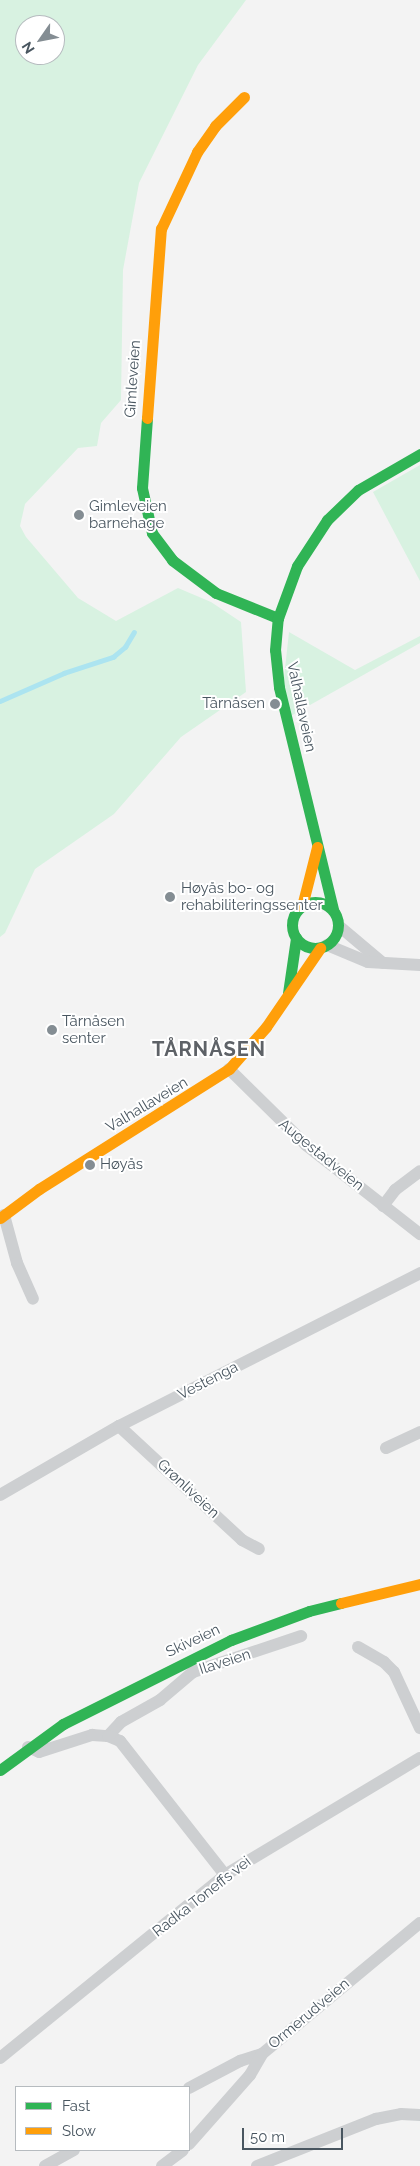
<!DOCTYPE html>
<html>
<head>
<meta charset="utf-8">
<style>
  body { margin:0 }
  #map { position:relative; width:420px; height:2166px; overflow:hidden; background:#f3f3f3; font-family:Raleway,sans-serif }
  div>[style] { position:absolute }
  [style*='--x'] { left:calc(var(--x)*1px); top:calc(var(--y)*1px); width:calc(var(--w)*1px); rotate:calc(var(--a)*1deg) }
  .green>* { inset:0; background:#d8f2e1 }
  .stream>* { height:4.5px; margin:-2.25px; padding:0 2.25px; transform-origin:2.25px; border-radius:2.25px; background:#ace4f0 }
  .street>* { height:12px; margin:-6px; padding:0 6px; transform-origin:6px; border-radius:6px; background:#cdcfd1 }
  .fast>* { height:11px; margin:-5.5px; padding:0 5.5px; transform-origin:5.5px; border-radius:5.5px; background:#30b455 }
  .fast>.ring { margin:-5.5px; padding:0; box-sizing:content-box; background:none; border:11px solid #30b455; border-radius:50% }
  .slow>* { height:11px; margin:-5.5px; padding:0 5.5px; transform-origin:5.5px; border-radius:5.5px; background:#ff9f0a }
  .dots>* { width:14px; height:14px; translate:-50% -50%; box-sizing:border-box; border:2px solid #fff; border-radius:50% }
  span { translate:-50% -50%; white-space:nowrap; text-align:center; line-height:1.15; -webkit-text-stroke:4px #fff; paint-order:stroke }
  .street-label { font-size:15px; color:#495660 }
  .poi-label { font-size:15px; color:#495660 }
  .left { translate:0 -50%; text-align:left }
  .right { translate:-100% -50%; text-align:right }
  .district-label { font-size:20px; color:#5e6267; font-weight:700; letter-spacing:1px }
  .legend { position:absolute; left:15px; top:2086px; width:175px; height:65px; box-sizing:border-box; background:#fff; border:1px solid #b6bbbf; margin:0; padding:6px 9px; list-style:none; font-size:15px; color:#495660 }
  .legend li { display:flex; align-items:center; gap:10px; height:25px }
  .legend b { width:25px; border:1px solid #b6bbbf }
  .north { position:absolute; left:15px; top:15px; width:50px; height:50px; box-sizing:border-box; background:#fff; border:1px solid #b6bbbf; border-radius:50%; rotate:237deg; font-size:14px; font-weight:700; line-height:20px; text-align:center; color:#495660 }
  .north::after { content:''; display:block; margin:auto; width:18px; height:22px; background:#848d93; clip-path:polygon(50% 0,100% 100%,50% 72%,0 100%) }
  .scale { position:absolute; left:242px; top:2128px; width:101px; height:22px; box-sizing:border-box; border:2px solid #495660; border-top:0; padding-left:6px; font-size:15px; line-height:18px; white-space:nowrap; color:#495660; -webkit-text-stroke:4px #fff; paint-order:stroke }
</style>
</head>
<body>
<div id="map">
  <div class="green">
    <div style="clip-path:polygon(evenodd,0 0,246px 0,198px 65px,139px 183px,123px 270px,121px 400px,101px 423px,97px 446px,78px 448px,25px 504px,20px 526px,26px 537px,78px 598px,116px 621px,178px 588px,211px 602px,241px 622px,246px 692px,181px 737px,114px 814px,35px 869px,5px 933px,0 937px,0 0,25px 25px,55px 25px,55px 55px,25px 55px,25px 25px)"></div>
    <div style="clip-path:polygon(420px 465px,420px 581px,373px 492px)"></div>
    <div style="clip-path:polygon(289px 632px,355px 670px,420px 636px,420px 643px,287px 718px,284px 678px)"></div>
  </div>
  <div class="stream">
    <div style="--x:0;--y:701;--w:70;--a:-23.6"></div>
    <div style="--x:64;--y:673;--w:52;--a:-18.1"></div>
    <div style="--x:113;--y:657;--w:16;--a:-40"></div>
    <div style="--x:125;--y:647;--w:17;--a:-59"></div>
  </div>
  <div class="street">
    <div style="--x:339;--y:926;--w:57;--a:40.1"></div>
    <div style="--x:327;--y:945;--w:44;--a:22.5"></div>
    <div style="--x:368;--y:962;--w:52;--a:3.3"></div>
    <div style="--x:229;--y:1069;--w:108;--a:44.6"></div>
    <div style="--x:306;--y:1145;--w:145;--a:38"></div>
    <div style="--x:383;--y:1206;--w:20;--a:-53"></div>
    <div style="--x:395;--y:1190;--w:31;--a:-37"></div>
    <div style="--x:4;--y:1215;--w:50;--a:74.8"></div>
    <div style="--x:17;--y:1263;--w:39;--a:66"></div>
    <div style="--x:119;--y:1426;--w:168;--a:42.8"></div>
    <div style="--x:242;--y:1540;--w:19;--a:28"></div>
    <div style="--x:386;--y:1448;--w:38;--a:-25"></div>
    <div style="--x:0;--y:1495;--w:138;--a:-30.1"></div>
    <div style="--x:119;--y:1426;--w:338;--a:-26.9"></div>
    <div style="--x:358;--y:1647;--w:30;--a:30"></div>
    <div style="--x:384;--y:1662;--w:14;--a:45"></div>
    <div style="--x:394;--y:1672;--w:62;--a:65.1"></div>
    <div style="--x:108;--y:1736;--w:19;--a:-47"></div>
    <div style="--x:121;--y:1722;--w:45;--a:-29.4"></div>
    <div style="--x:160;--y:1700;--w:43;--a:-40.3"></div>
    <div style="--x:193;--y:1672;--w:114;--a:-18.4"></div>
    <div style="--x:28;--y:1747;--w:12;--a:24"></div>
    <div style="--x:39;--y:1752;--w:56;--a:-17.8"></div>
    <div style="--x:92;--y:1735;--w:16;--a:4"></div>
    <div style="--x:108;--y:1736;--w:13;--a:23"></div>
    <div style="--x:120;--y:1741;--w:170;--a:51.9"></div>
    <div style="--x:0;--y:2058;--w:290;--a:-39.1"></div>
    <div style="--x:225;--y:1875;--w:227;--a:-31"></div>
    <div style="--x:189;--y:2088;--w:58;--a:-27.9"></div>
    <div style="--x:240;--y:2061;--w:23;--a:-18"></div>
    <div style="--x:262;--y:2054;--w:205;--a:-39.7"></div>
    <div style="--x:189;--y:2144;--w:92;--a:-48.5"></div>
    <div style="--x:250;--y:2075;--w:24;--a:-60"></div>
    <div style="--x:45;--y:2166;--w:33;--a:-29"></div>
    <div style="--x:162;--y:2166;--w:26;--a:-37"></div>
    <div style="--x:257;--y:2166;--w:128;--a:-21.6"></div>
    <div style="--x:376;--y:2119;--w:25;--a:-11"></div>
    <div style="--x:401;--y:2114;--w:19;--a:3"></div>
  </div>
  <div class="fast">
    <div style="--x:147;--y:418;--w:70;--a:94.1"></div>
    <div style="--x:142;--y:488;--w:46;--a:77.5"></div>
    <div style="--x:152;--y:533;--w:34;--a:53"></div>
    <div style="--x:172;--y:560;--w:55;--a:36.9"></div>
    <div style="--x:216;--y:593;--w:67;--a:22"></div>
    <div class="ring" style="left:292px;top:902px;width:35px;height:35px"></div>
    <div style="--x:333;--y:909;--w:228;--a:-103.7"></div>
    <div style="--x:279;--y:687;--w:37;--a:-96"></div>
    <div style="--x:275;--y:650;--w:32;--a:-85"></div>
    <div style="--x:278;--y:618;--w:55;--a:-69.9"></div>
    <div style="--x:297;--y:566;--w:55;--a:-56.9"></div>
    <div style="--x:327;--y:520;--w:43;--a:-44.1"></div>
    <div style="--x:358;--y:490;--w:72;--a:-30.1"></div>
    <div style="--x:288;--y:993;--w:56;--a:-81.7"></div>
    <div style="--x:0;--y:1770;--w:78;--a:-36.1"></div>
    <div style="--x:63;--y:1724;--w:188;--a:-26.6"></div>
    <div style="--x:231;--y:1640;--w:83;--a:-20.4"></div>
    <div style="--x:309;--y:1611;--w:33;--a:-14"></div>
  </div>
  <div class="slow">
    <div style="--x:147;--y:418;--w:190;--a:-85.8"></div>
    <div style="--x:161;--y:229;--w:85;--a:-64.9"></div>
    <div style="--x:197;--y:152;--w:32;--a:-55"></div>
    <div style="--x:215;--y:126;--w:41;--a:-45"></div>
    <div style="--x:302;--y:906;--w:61;--a:-75.7"></div>
    <div style="--x:0;--y:1218;--w:49;--a:-36.6"></div>
    <div style="--x:39;--y:1189;--w:225;--a:-32.3"></div>
    <div style="--x:229;--y:1069;--w:56;--a:-48.6"></div>
    <div style="--x:266;--y:1027;--w:96;--a:-55.6"></div>
    <div style="--x:341;--y:1603;--w:81;--a:-13.5"></div>
  </div>
  <div class="dots">
    <div style="left:79px;top:515px;background:#848d93"></div>
    <div style="left:275px;top:704px;background:#848d93"></div>
    <div style="left:170px;top:897px;background:#848d93"></div>
    <div style="left:52px;top:1030px;background:#848d93"></div>
    <div style="left:90px;top:1165px;background:#848d93"></div>
  </div>
  <div class="street-label">
    <span style="left:133px;top:379px;rotate:-86deg">Gimleveien</span>
    <span style="left:301px;top:707px;rotate:78deg">Valhallaveien</span>
    <span style="left:147px;top:1105px;rotate:-31deg">Valhallaveien</span>
    <span style="left:321px;top:1155px;rotate:39deg">Augestadveien</span>
    <span style="left:208px;top:1381px;rotate:-27deg">Vestenga</span>
    <span style="left:188px;top:1489px;rotate:43deg">Grønliveien</span>
    <span style="left:193px;top:1641px;rotate:-25deg">Skiveien</span>
    <span style="left:225px;top:1662px;rotate:-18deg">Ilaveien</span>
    <span style="left:202px;top:1897px;rotate:-38deg">Radka Toneffs vei</span>
    <span style="left:309px;top:2014px;rotate:-40deg">Ormerudveien</span>
  </div>
  <div class="poi-label">
    <span class="left" style="left:89px;top:515px">Gimleveien<br>barnehage</span>
    <span class="right" style="left:265px;top:704px">Tårnåsen</span>
    <span class="left" style="left:181px;top:897px">Høyås bo- og<br>rehabiliteringssenter</span>
    <span class="left" style="left:62px;top:1030px">Tårnåsen<br>senter</span>
    <span class="left" style="left:100px;top:1165px">Høyås</span>
  </div>
  <div class="district-label">
    <span style="left:209px;top:1049px">TÅRNÅSEN</span>
  </div>
  <ul class="legend">
  <li><b style="height:6px;background:#30b455"></b>Fast</li>
  <li><b style="height:6px;background:#ff9f0a"></b>Slow</li>
  </ul>
  <div class="north">N</div>
  <div class="scale">50 m</div>
</div>
</body>
</html>
